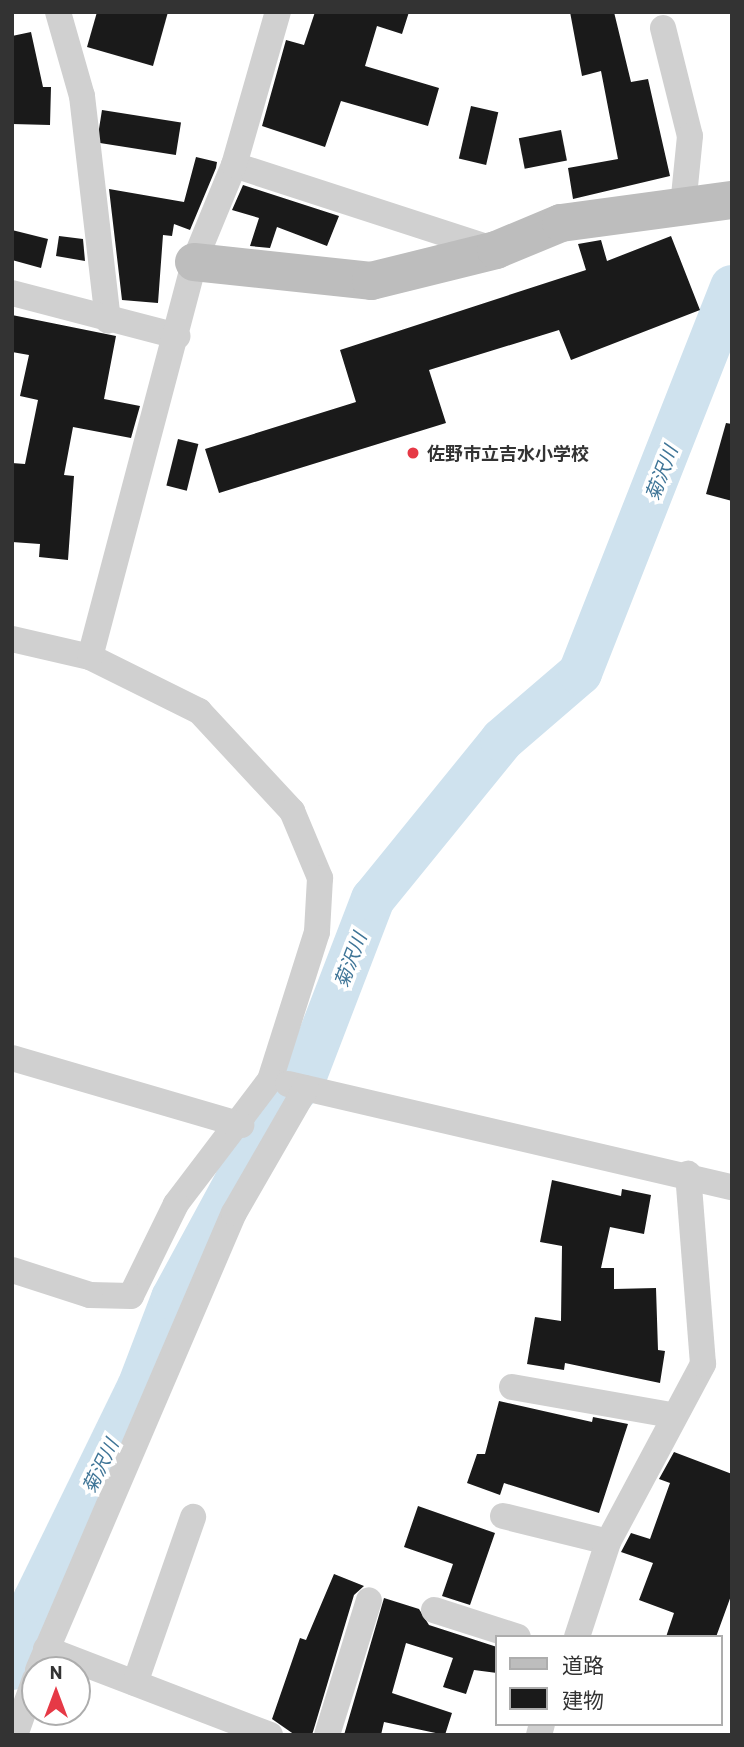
<!DOCTYPE html>
<html>
<head>
<meta charset="utf-8">
<style>
  body { margin:0 }
  #map { position:relative; width:744px; height:1747px; overflow:hidden; background:#fff; font-family:Barlow,"Noto Sans JP",sans-serif }
  div>[style] { position:absolute }
  [style*='--x'] { left:calc(var(--x)*1px); top:calc(var(--y)*1px); width:calc(var(--w)*1px); rotate:calc(var(--a)*1deg) }
  .river>* { height:44px; margin:-22px; padding:0 22px; transform-origin:22px; border-radius:22px; background:#cfe2ee }
  .building>* { inset:0; background:#1a1a1a; transform-origin:0 0 }
  .street>* { height:26px; margin:-13px; padding:0 13px; transform-origin:13px; border-radius:13px; background:#d0d0d0 }
  .secondary>* { height:38px; margin:-19px; padding:0 19px; transform-origin:19px; border-radius:19px; background:#bdbdbd }
  .dots>* { width:19px; height:19px; translate:-50% -50%; box-sizing:border-box; border:4px solid #fff; border-radius:50% }
  span { translate:-50% -50%; white-space:nowrap; text-align:center; line-height:1.15; -webkit-text-stroke:7px #fff; paint-order:stroke }
  .poi-label { font-size:18px; color:#333; font-weight:700 }
  .left { translate:0 -50%; text-align:left }
  .water-label { font-size:19px; color:#3f7597; font-style:italic }
  .frame { position:absolute; inset:0; border:14px solid #333; pointer-events:none }
  .legend { position:absolute; left:495px; top:1635px; width:228px; height:91px; box-sizing:border-box; background:#fff; border:2px solid #adadad; margin:0; padding:9px 12px; list-style:none; font-size:21px; color:#333 }
  .legend li { display:flex; align-items:center; gap:14px; height:35px }
  .legend b { width:35px; border:2px solid #adadad }
  .north { position:absolute; left:21px; top:1656px; width:70px; height:70px; box-sizing:border-box; background:#fff; border:2px solid #adadad; border-radius:50%; rotate:0deg; font-size:19px; font-weight:700; line-height:28px; text-align:center; color:#333 }
  .north::after { content:''; display:block; margin:auto; width:24px; height:32px; background:#e63946; clip-path:polygon(50% 0,100% 100%,50% 72%,0 100%) }
</style>
</head>
<body>
<div id="map">
  <div class="river">
    <div style="--x:12;--y:1668;--w:72;--a:-71.3"></div>
    <div style="--x:35;--y:1600;--w:237;--a:-64"></div>
    <div style="--x:139;--y:1387;--w:95;--a:-69.1"></div>
    <div style="--x:173;--y:1298;--w:199;--a:-61.5"></div>
    <div style="--x:268;--y:1123;--w:55;--a:-50.2"></div>
    <div style="--x:303;--y:1081;--w:195;--a:-69"></div>
    <div style="--x:373;--y:899;--w:205;--a:-50.9"></div>
    <div style="--x:502;--y:740;--w:103;--a:-40.7"></div>
    <div style="--x:580;--y:673;--w:415;--a:-68.5"></div>
  </div>
  <div class="building">
    <div style="clip-path:polygon(97px 12px,168px 12px,153px 66px,87px 47px)"></div>
    <div style="clip-path:polygon(315px 12px,409px 12px,402px 34px,377px 26px,365px 66px,439px 88px,428px 126px,341px 101px,325px 147px,262px 126px,286px 40px,304px 45px)"></div>
    <div style="clip-path:polygon(570px 12px,614px 12px,631px 82px,648px 79px,670px 176px,573px 199px,568px 168px,618px 159px,601px 71px,582px 76px)"></div>
    <div style="clip-path:polygon(31px 32px,43px 87px,51px 87px,50px 125px,12px 124px,12px 36px)"></div>
    <div style="left:471px;top:106px;width:28px;height:54px;rotate:13deg"></div>
    <div style="left:102px;top:110px;width:80px;height:33px;rotate:9deg"></div>
    <div style="left:561px;top:130px;width:31px;height:43px;rotate:79deg"></div>
    <div style="clip-path:polygon(196px 157px,217px 162px,216px 168px,190px 230px,174px 224px,172px 236px,163px 235px,158px 303px,122px 300px,109px 189px,184px 202px)"></div>
    <div style="clip-path:polygon(243px 185px,339px 216px,327px 246px,277px 227px,270px 248px,250px 246px,259px 218px,232px 210px)"></div>
    <div style="clip-path:polygon(12px 230px,48px 239px,41px 268px,12px 260px)"></div>
    <div style="clip-path:polygon(59px 236px,83px 239px,85px 261px,56px 256px)"></div>
    <div style="clip-path:polygon(671px 236px,700px 310px,571px 360px,559px 330px,429px 370px,446px 423px,219px 493px,205px 449px,356px 402px,340px 350px,586px 270px,578px 244px,601px 240px,607px 261px)"></div>
    <div style="clip-path:polygon(12px 315px,116px 336px,104px 399px,140px 406px,131px 438px,73px 427px,64px 475px,74px 476px,68px 560px,39px 557px,40px 544px,12px 542px,12px 463px,25px 464px,38px 400px,20px 396px,29px 355px,12px 352px)"></div>
    <div style="clip-path:polygon(726px 423px,732px 424px,732px 501px,706px 494px)"></div>
    <div style="left:178px;top:439px;width:21px;height:48px;rotate:14deg"></div>
    <div style="clip-path:polygon(552px 1180px,621px 1196px,622px 1189px,651px 1195px,644px 1234px,610px 1227px,601px 1268px,614px 1268px,614px 1289px,656px 1288px,658px 1350px,665px 1351px,660px 1383px,565px 1363px,564px 1370px,527px 1364px,535px 1317px,561px 1321px,562px 1246px,540px 1242px)"></div>
    <div style="clip-path:polygon(499px 1401px,592px 1422px,593px 1417px,628px 1424px,599px 1513px,504px 1483px,500px 1495px,467px 1483px,477px 1454px,485px 1454px)"></div>
    <div style="clip-path:polygon(674px 1452px,732px 1474px,732px 1593px,716px 1637px,666px 1637px,674px 1613px,639px 1600px,653px 1563px,621px 1552px,631px 1533px,650px 1539px,670px 1483px,659px 1479px)"></div>
    <div style="clip-path:polygon(418px 1506px,495px 1533px,470px 1605px,442px 1596px,453px 1564px,404px 1547px)"></div>
    <div style="clip-path:polygon(334px 1574px,364px 1586px,354px 1595px,312px 1735px,295px 1735px,272px 1719px,300px 1638px,306px 1640px)"></div>
    <div style="clip-path:polygon(384px 1598px,419px 1609px,429px 1625px,497px 1647px,497px 1673px,474px 1670px,466px 1694px,443px 1687px,453px 1658px,406px 1643px,392px 1693px,452px 1713px,445px 1735px,384px 1722px,381px 1735px,344px 1735px)"></div>
  </div>
  <div class="street">
    <div style="--x:58;--y:12;--w:87;--a:74.1"></div>
    <div style="--x:82;--y:96;--w:226;--a:83.4"></div>
    <div style="--x:663;--y:28;--w:111;--a:76"></div>
    <div style="--x:690;--y:136;--w:70;--a:95.7"></div>
    <div style="--x:234;--y:165;--w:274;--a:18"></div>
    <div style="--x:12;--y:293;--w:171;--a:14.6"></div>
    <div style="--x:12;--y:639;--w:80;--a:13"></div>
    <div style="--x:90;--y:657;--w:122;--a:26.4"></div>
    <div style="--x:199;--y:711;--w:137;--a:47.1"></div>
    <div style="--x:292;--y:811;--w:73;--a:67.3"></div>
    <div style="--x:320;--y:878;--w:54;--a:93.2"></div>
    <div style="--x:317;--y:932;--w:155;--a:107.6"></div>
    <div style="--x:270;--y:1080;--w:156;--a:127.2"></div>
    <div style="--x:176;--y:1204;--w:102;--a:116.1"></div>
    <div style="--x:131;--y:1296;--w:41;--a:-178.6"></div>
    <div style="--x:90;--y:1295;--w:82;--a:-162.2"></div>
    <div style="--x:90;--y:657;--w:408;--a:-75.2"></div>
    <div style="--x:194;--y:262;--w:105;--a:-67.6"></div>
    <div style="--x:234;--y:165;--w:159;--a:-74"></div>
    <div style="--x:12;--y:1058;--w:239;--a:16.3"></div>
    <div style="--x:288;--y:1084;--w:456;--a:13.1"></div>
    <div style="--x:512;--y:1387;--w:160;--a:10"></div>
    <div style="--x:503;--y:1516;--w:108;--a:13.9"></div>
    <div style="--x:434;--y:1610;--w:88;--a:17.8"></div>
    <div style="--x:577;--y:1637;--w:100;--a:-71.9"></div>
    <div style="--x:608;--y:1542;--w:202;--a:-61.9"></div>
    <div style="--x:703;--y:1364;--w:191;--a:-94.5"></div>
    <div style="--x:46;--y:1649;--w:240;--a:21"></div>
    <div style="--x:38;--y:1670;--w:497;--a:-66.8"></div>
    <div style="--x:234;--y:1213;--w:144;--a:-60.1"></div>
    <div style="--x:135;--y:1683;--w:176;--a:-70.7"></div>
    <div style="--x:15;--y:1735;--w:59;--a:-70.3"></div>
    <div style="--x:327;--y:1735;--w:141;--a:-72.7"></div>
    <div style="--x:539;--y:1735;--w:11;--a:-75"></div>
  </div>
  <div class="secondary">
    <div style="--x:194;--y:262;--w:178;--a:6.1"></div>
    <div style="--x:371;--y:281;--w:129;--a:-13.9"></div>
    <div style="--x:496;--y:250;--w:70;--a:-22.6"></div>
    <div style="--x:561;--y:223;--w:173;--a:-7.7"></div>
  </div>
  <div class="dots">
    <div style="left:413px;top:453px;background:#e63946"></div>
  </div>
  <div class="poi-label">
    <span class="left" style="left:427px;top:453px">佐野市立吉水小学校</span>
  </div>
  <div class="water-label">
    <span style="left:661px;top:473px;rotate:-69deg">菊沢川</span>
    <span style="left:350px;top:960px;rotate:-69deg">菊沢川</span>
    <span style="left:100px;top:1466px;rotate:-64deg">菊沢川</span>
  </div>
  <div class="frame"></div>
  <ul class="legend">
  <li><b style="height:9px;background:#bdbdbd"></b>道路</li>
  <li><b style="height:19px;background:#1a1a1a"></b>建物</li>
  </ul>
  <div class="north">N</div>
</div>
</body>
</html>
